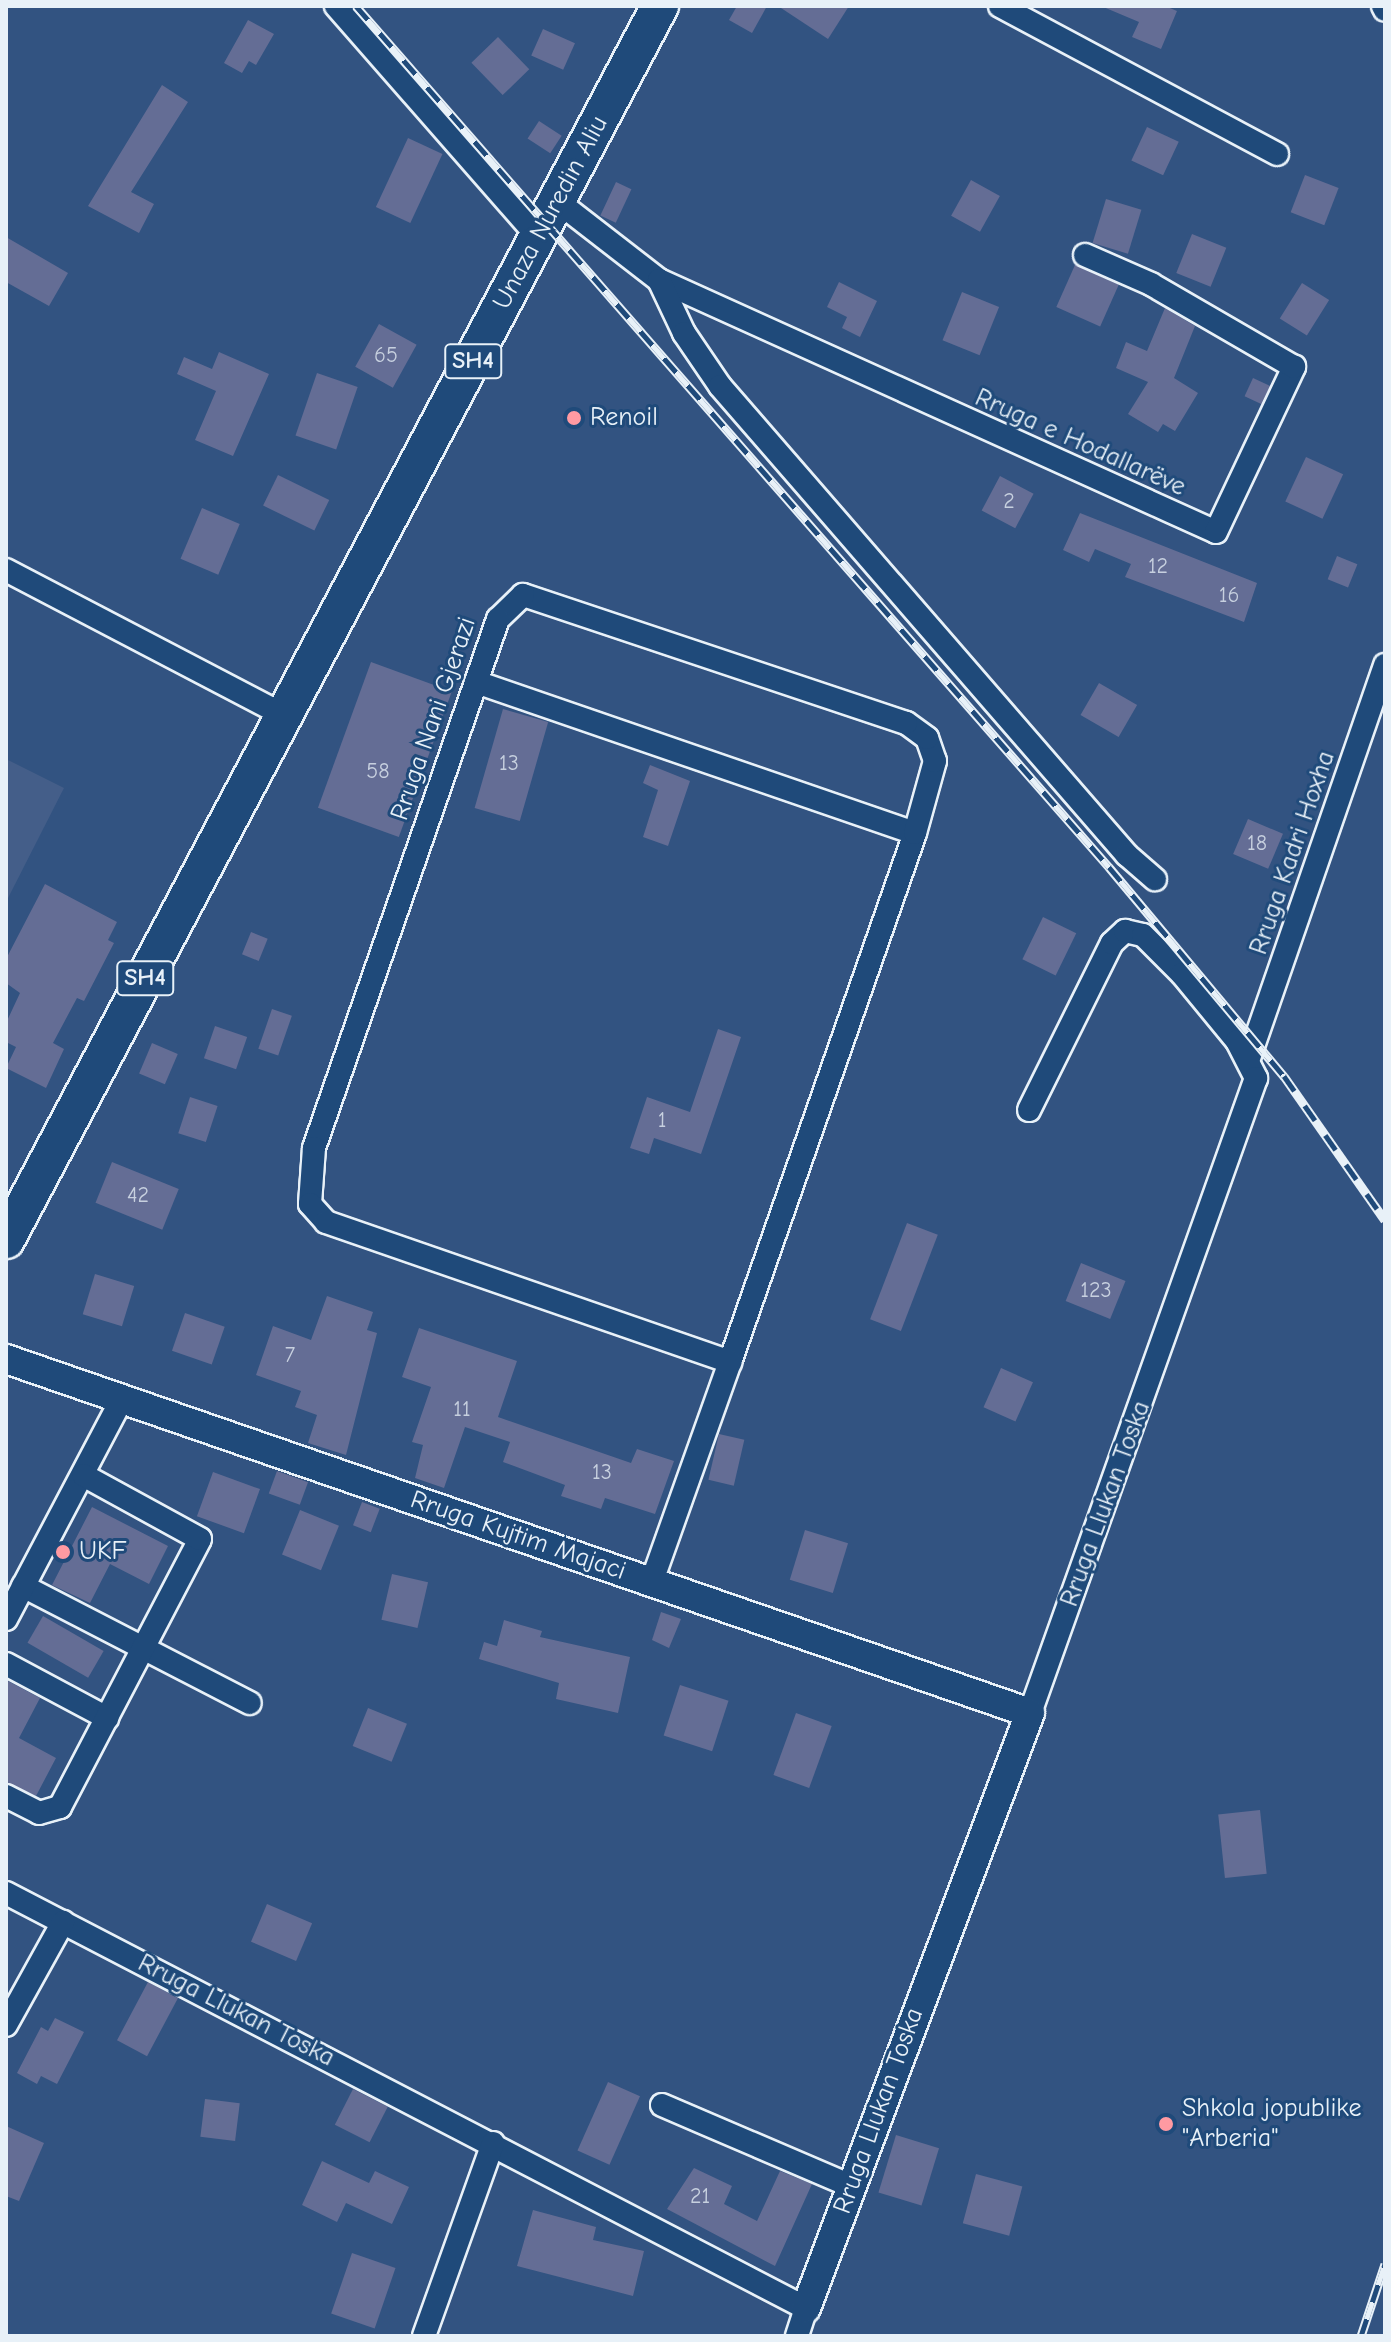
<!DOCTYPE html>
<html>
<head>
<meta charset="utf-8">
<style>
  body { margin:0 }
  #map { position:relative; width:1391px; height:2342px; overflow:hidden; background:#325381; font-family:"Comic Neue",sans-serif }
  div>[style] { position:absolute }
  [style*='--x'] { left:calc(var(--x)*1px); top:calc(var(--y)*1px); width:calc(var(--w)*1px); rotate:calc(var(--a)*1deg) }
  .built>* { inset:0; background:#445e89 }
  .building>* { inset:0; background:#646d95; transform-origin:0 0 }
  .roads { filter:drop-shadow(2px 0 #e8f1f8) drop-shadow(-2px 0 #e8f1f8) drop-shadow(0 2px #e8f1f8) drop-shadow(0 -2px #e8f1f8) }
  .minor>* { height:22px; margin:-11px; padding:0 11px; transform-origin:11px; border-radius:11px; background:#1f4a7a }
  .tertiary>* { height:28px; margin:-14px; padding:0 14px; transform-origin:14px; border-radius:14px; background:#1f4a7a }
  .primary>* { height:36px; margin:-18px; padding:0 18px; transform-origin:18px; border-radius:18px; background:#1f4a7a }
  .rail>* { height:9px; margin-top:-4.5px; transform-origin:0; background:repeating-linear-gradient(90deg,#1f4a7a 0 18px,#e8f1f8 0 36px); box-sizing:border-box; border-block:2px solid #e8f1f8 }
  .dots>* { width:22px; height:22px; translate:-50% -50%; box-sizing:border-box; border:4px solid #1f4a7a; border-radius:50% }
  span { translate:-50% -50%; white-space:nowrap; text-align:center; line-height:1.15; -webkit-text-stroke:6px #1f4a7a; paint-order:stroke }
  .number-label { font-size:22px; color:#c7d0df }
  .number-label span { -webkit-text-stroke-width:0 }
  .shield-label span { padding:2px 6px; background:#1f4a7a; border:2px solid; border-radius:6px; -webkit-text-stroke-width:0 }
  .shield-label { font-size:24px; color:#e8f1f8; font-weight:700 }
  .street-label { font-size:26px; color:#e8f1f8 }
  .poi-label { font-size:26px; color:#e8f1f8 }
  .left { translate:0 -50%; text-align:left }
  .frame { position:absolute; inset:0; border:8px solid #e8f1f8; pointer-events:none }
</style>
</head>
<body>
<div id="map">
  <div class="built">
    <div style="clip-path:polygon(6px 759px,64px 788px,6px 902px)"></div>
  </div>
  <div class="building">
    <div style="clip-path:polygon(737px 6px,767px 6px,752px 33px,729px 20px)"></div>
    <div style="clip-path:polygon(778px 6px,849px 6px,828px 39px)"></div>
    <div style="clip-path:polygon(1101px 6px,1165px 6px,1177px 11px,1161px 49px,1132px 37px,1139px 22px)"></div>
    <div style="clip-path:polygon(248px 20px,274px 34px,256px 65px,249px 61px,242px 73px,224px 63px)"></div>
    <div style="left:543px;top:29px;width:35px;height:29px;rotate:24deg"></div>
    <div style="left:498px;top:37px;width:45px;height:37px;rotate:46deg"></div>
    <div style="clip-path:polygon(162px 85px,188px 102px,131px 192px,154px 204px,139px 233px,88px 206px)"></div>
    <div style="left:539px;top:121px;width:27px;height:21px;rotate:33deg"></div>
    <div style="left:1147px;top:127px;width:35px;height:37px;rotate:25deg"></div>
    <div style="left:408px;top:138px;width:38px;height:76px;rotate:25deg"></div>
    <div style="left:1305px;top:175px;width:36px;height:40px;rotate:21deg"></div>
    <div style="left:971px;top:180px;width:33px;height:41px;rotate:29deg"></div>
    <div style="left:616px;top:182px;width:17px;height:37px;rotate:25deg"></div>
    <div style="left:1106px;top:199px;width:37px;height:46px;rotate:17deg"></div>
    <div style="left:1192px;top:234px;width:37px;height:42px;rotate:22deg"></div>
    <div style="clip-path:polygon(6px 237px,68px 273px,49px 306px,6px 282px)"></div>
    <div style="left:1075px;top:265px;width:48px;height:46px;rotate:24deg"></div>
    <div style="clip-path:polygon(839px 282px,877px 301px,860px 337px,842px 328px,847px 317px,827px 307px)"></div>
    <div style="left:1302px;top:283px;width:32px;height:42px;rotate:32deg"></div>
    <div style="left:962px;top:292px;width:40px;height:52px;rotate:22deg"></div>
    <div style="clip-path:polygon(1165px 308px,1195px 326px,1174px 378px,1198px 393px,1175px 431px,1163px 424px,1158px 432px,1128px 414px,1148px 382px,1116px 368px,1126px 342px,1147px 351px)"></div>
    <div style="left:379px;top:324px;width:43px;height:49px;rotate:29deg"></div>
    <div style="clip-path:polygon(219px 352px,269px 374px,233px 456px,195px 440px,216px 391px,177px 374px,184px 357px,212px 369px)"></div>
    <div style="left:317px;top:373px;width:43px;height:66px;rotate:19deg"></div>
    <div style="left:1253px;top:378px;width:19px;height:20px;rotate:25deg"></div>
    <div style="left:1306px;top:457px;width:41px;height:49px;rotate:25deg"></div>
    <div style="left:278px;top:475px;width:57px;height:34px;rotate:26deg"></div>
    <div style="left:1000px;top:476px;width:38px;height:39px;rotate:28deg"></div>
    <div style="left:202px;top:508px;width:41px;height:55px;rotate:23deg"></div>
    <div style="clip-path:polygon(1080px 513px,1257px 583px,1244px 622px,1125px 577px,1131px 564px,1095px 549px,1089px 562px,1063px 550px)"></div>
    <div style="left:1337px;top:556px;width:22px;height:25px;rotate:22deg"></div>
    <div style="left:371px;top:662px;width:86px;height:155px;rotate:20deg"></div>
    <div style="left:1099px;top:683px;width:44px;height:37px;rotate:30deg"></div>
    <div style="left:503px;top:709px;width:47px;height:103px;rotate:16deg"></div>
    <div style="clip-path:polygon(650px 765px,690px 781px,668px 846px,643px 837px,658px 790px,643px 783px)"></div>
    <div style="left:1248px;top:819px;width:38px;height:38px;rotate:23deg"></div>
    <div style="clip-path:polygon(45px 884px,117px 922px,108px 940px,114px 943px,84px 1001px,77px 998px,53px 1043px,64px 1049px,46px 1088px,6px 1068px,16px 1047px,6px 1042px,6px 1023px,20px 993px,6px 983px,6px 959px)"></div>
    <div style="left:1043px;top:917px;width:37px;height:47px;rotate:26deg"></div>
    <div style="left:251px;top:932px;width:18px;height:24px;rotate:22deg"></div>
    <div style="left:272px;top:1009px;width:21px;height:42px;rotate:19deg"></div>
    <div style="left:215px;top:1026px;width:34px;height:34px;rotate:19deg"></div>
    <div style="clip-path:polygon(718px 1029px,741px 1037px,701px 1154px,654px 1138px,649px 1154px,630px 1148px,647px 1097px,690px 1112px)"></div>
    <div style="left:152px;top:1043px;width:28px;height:33px;rotate:23deg"></div>
    <div style="left:190px;top:1097px;width:29px;height:38px;rotate:18deg"></div>
    <div style="left:112px;top:1162px;width:72px;height:44px;rotate:22deg"></div>
    <div style="left:907px;top:1223px;width:33px;height:103px;rotate:21deg"></div>
    <div style="left:1081px;top:1263px;width:48px;height:41px;rotate:22deg"></div>
    <div style="left:95px;top:1274px;width:41px;height:42px;rotate:17deg"></div>
    <div style="clip-path:polygon(327px 1296px,373px 1312px,367px 1330px,377px 1333px,346px 1455px,308px 1443px,317px 1415px,295px 1407px,301px 1391px,256px 1375px,273px 1326px,311px 1340px)"></div>
    <div style="left:185px;top:1313px;width:42px;height:40px;rotate:19deg"></div>
    <div style="clip-path:polygon(419px 1328px,517px 1361px,498px 1417px,631px 1463px,637px 1449px,674px 1461px,655px 1514px,605px 1498px,601px 1509px,561px 1496px,565px 1485px,503px 1462px,510px 1442px,465px 1427px,444px 1488px,415px 1478px,423px 1445px,412px 1442px,431px 1387px,402px 1377px)"></div>
    <div style="left:1001px;top:1368px;width:35px;height:43px;rotate:24deg"></div>
    <div style="left:719px;top:1434px;width:26px;height:47px;rotate:13deg"></div>
    <div style="left:277px;top:1471px;width:33px;height:24px;rotate:20deg"></div>
    <div style="left:213px;top:1472px;width:50px;height:47px;rotate:20deg"></div>
    <div style="left:362px;top:1502px;width:19px;height:25px;rotate:21deg"></div>
    <div style="clip-path:polygon(92px 1507px,168px 1546px,149px 1584px,110px 1564px,90px 1603px,52px 1585px)"></div>
    <div style="left:300px;top:1510px;width:42px;height:48px;rotate:22deg"></div>
    <div style="left:805px;top:1530px;width:45px;height:52px;rotate:17deg"></div>
    <div style="left:392px;top:1574px;width:37px;height:47px;rotate:13deg"></div>
    <div style="clip-path:polygon(661px 1612px,681px 1619px,669px 1648px,652px 1640px)"></div>
    <div style="left:43px;top:1616px;width:70px;height:31px;rotate:30deg"></div>
    <div style="clip-path:polygon(504px 1620px,542px 1631px,540px 1637px,630px 1657px,618px 1713px,556px 1699px,559px 1683px,479px 1659px,484px 1642px,497px 1646px)"></div>
    <div style="clip-path:polygon(6px 1680px,40px 1698px,19px 1738px,56px 1758px,36px 1796px,6px 1782px)"></div>
    <div style="left:680px;top:1685px;width:51px;height:53px;rotate:18deg"></div>
    <div style="left:368px;top:1708px;width:42px;height:41px;rotate:22deg"></div>
    <div style="left:796px;top:1713px;width:38px;height:66px;rotate:20deg"></div>
    <div style="left:1260px;top:1810px;width:64px;height:42px;rotate:84deg"></div>
    <div style="left:267px;top:1904px;width:49px;height:41px;rotate:23deg"></div>
    <div style="left:148px;top:1982px;width:34px;height:66px;rotate:28deg"></div>
    <div style="clip-path:polygon(55px 2018px,84px 2032px,57px 2084px,41px 2076px,37px 2084px,17px 2073px,41px 2027px,48px 2031px)"></div>
    <div style="left:608px;top:2082px;width:35px;height:75px;rotate:24deg"></div>
    <div style="left:353px;top:2089px;width:39px;height:40px;rotate:27deg"></div>
    <div style="left:205px;top:2099px;width:35px;height:38px;rotate:7deg"></div>
    <div style="clip-path:polygon(6px 2126px,44px 2143px,19px 2201px,6px 2196px)"></div>
    <div style="left:896px;top:2135px;width:45px;height:60px;rotate:17deg"></div>
    <div style="clip-path:polygon(322px 2161px,369px 2183px,375px 2171px,409px 2187px,392px 2224px,346px 2203px,337px 2222px,302px 2205px)"></div>
    <div style="clip-path:polygon(694px 2168px,732px 2186px,724px 2204px,757px 2221px,780px 2171px,812px 2184px,775px 2266px,667px 2209px)"></div>
    <div style="left:976px;top:2174px;width:48px;height:51px;rotate:15deg"></div>
    <div style="clip-path:polygon(533px 2210px,596px 2227px,593px 2240px,644px 2251px,633px 2296px,517px 2266px)"></div>
    <div style="left:352px;top:2253px;width:46px;height:64px;rotate:19deg"></div>
  </div>
  <div class="roads">
    <div class="minor">
      <div style="--x:336;--y:6;--w:307;--a:48.8"></div>
      <div style="--x:1000;--y:6;--w:314;--a:28.1"></div>
      <div style="--x:1383;--y:6;--w:4;--a:63"></div>
      <div style="--x:557;--y:201;--w:129;--a:37.8"></div>
      <div style="--x:659;--y:280;--w:611;--a:24.34"></div>
      <div style="--x:1216;--y:532;--w:183;--a:-64.7"></div>
      <div style="--x:1294;--y:367;--w:165;--a:-149.9"></div>
      <div style="--x:1151;--y:284;--w:72;--a:-156.3"></div>
      <div style="--x:659;--y:280;--w:59;--a:64.7"></div>
      <div style="--x:684;--y:333;--w:64;--a:55.8"></div>
      <div style="--x:720;--y:386;--w:621;--a:49.05"></div>
      <div style="--x:1127;--y:855;--w:37;--a:41"></div>
      <div style="--x:6;--y:570;--w:315;--a:27.6"></div>
      <div style="--x:476;--y:682;--w:464;--a:19"></div>
      <div style="--x:1249;--y:1058;--w:416;--a:-70.9"></div>
      <div style="--x:1029;--y:1110;--w:186;--a:-63.6"></div>
      <div style="--x:1112;--y:943;--w:18;--a:-43"></div>
      <div style="--x:1125;--y:931;--w:18;--a:13"></div>
      <div style="--x:1143;--y:935;--w:55;--a:45"></div>
      <div style="--x:1182;--y:974;--w:87;--a:50.6"></div>
      <div style="--x:1237;--y:1041;--w:42;--a:62.8"></div>
      <div style="--x:1256;--y:1078;--w:674;--a:109.59"></div>
      <div style="--x:652;--y:1581;--w:232;--a:-70.4"></div>
      <div style="--x:730;--y:1362;--w:560;--a:-70.72"></div>
      <div style="--x:915;--y:833;--w:75;--a:-74.5"></div>
      <div style="--x:935;--y:761;--w:24;--a:-109"></div>
      <div style="--x:927;--y:738;--w:26;--a:-144"></div>
      <div style="--x:906;--y:723;--w:404;--a:-161.5"></div>
      <div style="--x:523;--y:595;--w:35;--a:136"></div>
      <div style="--x:498;--y:619;--w:560;--a:109.18"></div>
      <div style="--x:314;--y:1148;--w:56;--a:94.1"></div>
      <div style="--x:310;--y:1204;--w:24;--a:48"></div>
      <div style="--x:326;--y:1222;--w:428;--a:19.1"></div>
      <div style="--x:23;--y:1586;--w:255;--a:27.3"></div>
      <div style="--x:6;--y:1619;--w:249;--a:-62.2"></div>
      <div style="--x:6;--y:1664;--w:115;--a:28.1"></div>
      <div style="--x:6;--y:1796;--w:37;--a:27"></div>
      <div style="--x:39;--y:1813;--w:22;--a:-16"></div>
      <div style="--x:60;--y:1807;--w:302;--a:-62.4"></div>
      <div style="--x:200;--y:1539;--w:133;--a:-151.3"></div>
      <div style="--x:6;--y:1893;--w:901;--a:27.42"></div>
      <div style="--x:806;--y:2308;--w:29;--a:108"></div>
      <div style="--x:6;--y:2025;--w:118;--a:-61"></div>
      <div style="--x:662;--y:2105;--w:206;--a:23.2"></div>
      <div style="--x:424;--y:2336;--w:205;--a:-70.3"></div>
    </div>
    <div class="tertiary">
      <div style="--x:6;--y:1359;--w:1083;--a:19.07"></div>
      <div style="--x:1030;--y:1713;--w:636;--a:110.63"></div>
    </div>
    <div class="primary">
      <div style="--x:6;--y:1240;--w:1397;--a:-62.08"></div>
    </div>
  </div>
  <div class="rail">
    <div style="--x:356;--y:6;--w:1144;--a:48.83"></div>
    <div style="--x:1109;--y:867;--w:273;--a:50.1"></div>
    <div style="--x:1284;--y:1076;--w:176;--a:55"></div>
    <div style="--x:1361;--y:2336;--w:76;--a:-71.6"></div>
  </div>
  <div class="dots">
    <div style="left:574px;top:418px;background:#ff9aa2"></div>
    <div style="left:63px;top:1552px;background:#ff9aa2"></div>
    <div style="left:1166px;top:2124px;background:#ff9aa2"></div>
  </div>
  <div class="number-label">
    <span style="left:386px;top:356px">65</span>
    <span style="left:1009px;top:502px">2</span>
    <span style="left:1158px;top:567px">12</span>
    <span style="left:1229px;top:596px">16</span>
    <span style="left:509px;top:764px">13</span>
    <span style="left:378px;top:772px">58</span>
    <span style="left:1257px;top:844px">18</span>
    <span style="left:662px;top:1121px">1</span>
    <span style="left:138px;top:1196px">42</span>
    <span style="left:1096px;top:1291px">123</span>
    <span style="left:290px;top:1356px">7</span>
    <span style="left:462px;top:1410px">11</span>
    <span style="left:602px;top:1473px">13</span>
    <span style="left:700px;top:2197px">21</span>
  </div>
  <div class="shield-label">
    <span style="left:473px;top:361px">SH4</span>
    <span style="left:145px;top:978px">SH4</span>
  </div>
  <div class="street-label">
    <span style="left:551px;top:213px;rotate:-62deg">Unaza Nuredin Aliu</span>
    <span style="left:1080px;top:443px;rotate:24deg">Rruga e Hodallarëve</span>
    <span style="left:434px;top:719px;rotate:-71deg">Rruga Nani Gjerazi</span>
    <span style="left:1293px;top:853px;rotate:-71deg">Rruga Kadri Hoxha</span>
    <span style="left:1106px;top:1504px;rotate:-70deg">Rruga Llukan Toska</span>
    <span style="left:518px;top:1536px;rotate:19deg">Rruga Kujtim Majaci</span>
    <span style="left:236px;top:2011px;rotate:27deg">Rruga Llukan Toska</span>
    <span style="left:879px;top:2111px;rotate:-70deg">Rruga Llukan Toska</span>
  </div>
  <div class="poi-label">
    <span class="left" style="left:590px;top:418px">Renoil</span>
    <span class="left" style="left:79px;top:1552px">UKF</span>
    <span class="left" style="left:1182px;top:2124px">Shkola jopublike<br>"Arberia"</span>
  </div>
  <div class="frame"></div>
</div>
</body>
</html>
